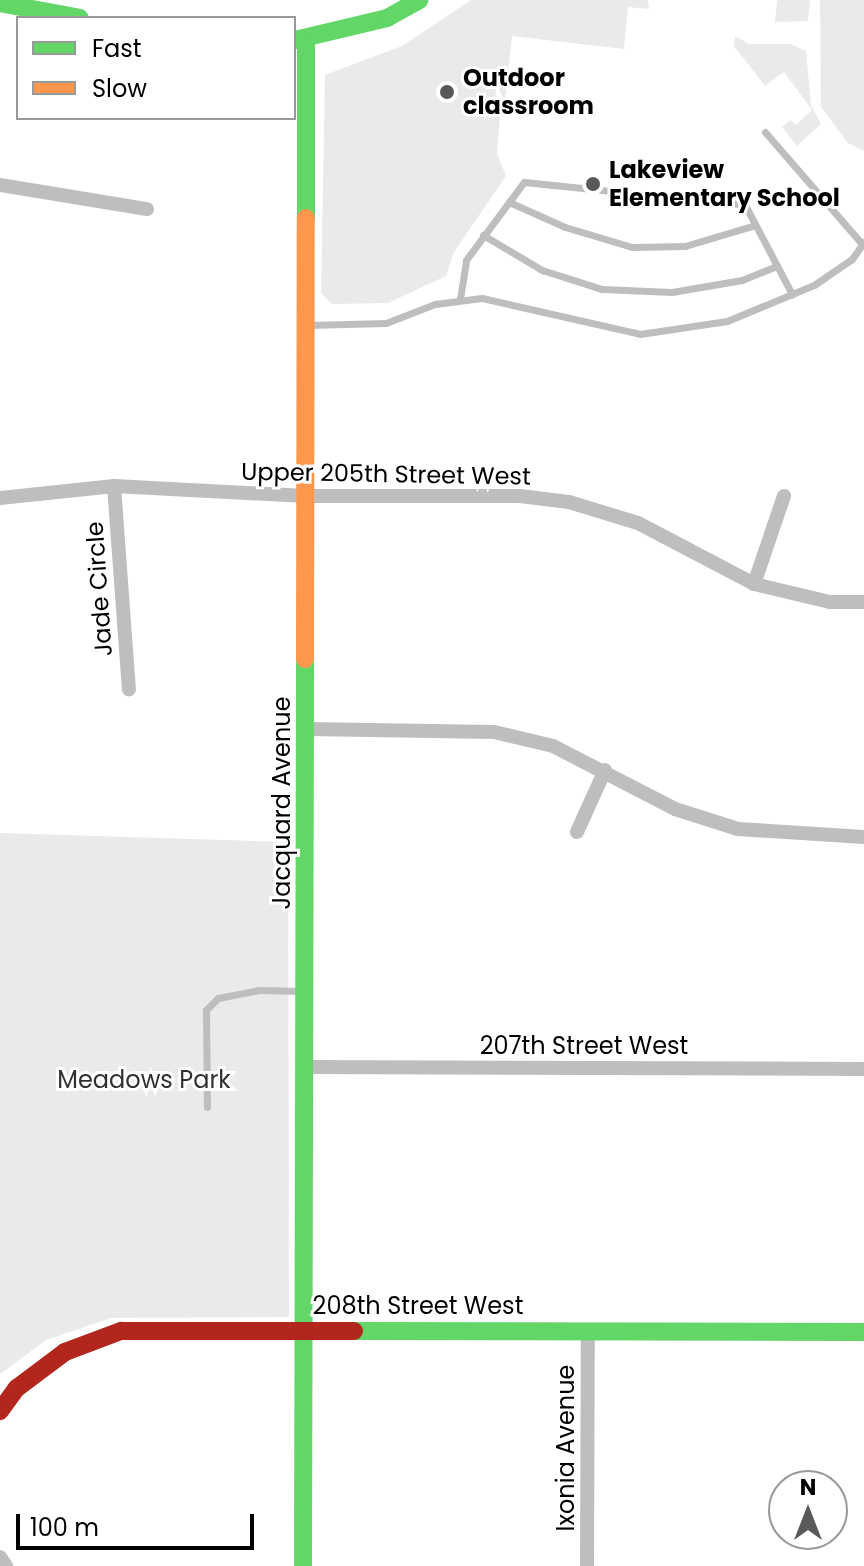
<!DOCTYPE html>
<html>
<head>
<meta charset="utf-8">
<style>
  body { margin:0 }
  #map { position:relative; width:864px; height:1566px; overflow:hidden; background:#fff; font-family:Poppins,sans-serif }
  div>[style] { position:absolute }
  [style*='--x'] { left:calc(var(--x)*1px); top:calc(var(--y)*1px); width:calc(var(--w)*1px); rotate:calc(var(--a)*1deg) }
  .green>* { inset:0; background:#eaeaea }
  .lane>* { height:7px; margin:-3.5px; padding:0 3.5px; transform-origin:3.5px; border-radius:3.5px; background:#bebebe }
  .street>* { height:14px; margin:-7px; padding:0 7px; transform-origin:7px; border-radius:7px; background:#bebebe }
  .fast>* { height:18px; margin:-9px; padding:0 9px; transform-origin:9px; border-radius:9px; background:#63d668 }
  .slow>* { height:18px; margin:-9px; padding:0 9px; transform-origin:9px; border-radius:9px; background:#ff974d }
  .jam>* { height:18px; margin:-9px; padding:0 9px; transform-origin:9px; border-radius:9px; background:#b3261e }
  .dots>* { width:22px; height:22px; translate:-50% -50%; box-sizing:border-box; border:4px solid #fff; border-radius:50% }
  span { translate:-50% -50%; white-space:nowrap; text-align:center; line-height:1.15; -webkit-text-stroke:6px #fff; paint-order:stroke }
  .poi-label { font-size:24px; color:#000; font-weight:700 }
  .left { translate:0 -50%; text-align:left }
  .street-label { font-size:24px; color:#000 }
  .park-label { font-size:24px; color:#303030 }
  .legend { position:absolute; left:16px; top:16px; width:280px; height:104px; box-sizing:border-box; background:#fff; border:2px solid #999; margin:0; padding:10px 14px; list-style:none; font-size:24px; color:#000 }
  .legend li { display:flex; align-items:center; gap:16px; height:40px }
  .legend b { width:40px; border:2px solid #999 }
  .north { position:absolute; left:768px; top:1470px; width:80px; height:80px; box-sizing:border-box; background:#fff; border:2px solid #999; border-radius:50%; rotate:0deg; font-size:22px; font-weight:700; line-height:32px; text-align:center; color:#000 }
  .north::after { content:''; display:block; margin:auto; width:28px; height:36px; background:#595959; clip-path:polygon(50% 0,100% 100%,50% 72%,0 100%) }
  .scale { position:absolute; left:16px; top:1514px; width:238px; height:36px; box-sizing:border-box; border:4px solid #000; border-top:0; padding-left:10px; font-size:24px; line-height:28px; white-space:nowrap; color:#000; -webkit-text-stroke:6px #fff; paint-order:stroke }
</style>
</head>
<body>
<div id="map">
  <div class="green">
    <div style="clip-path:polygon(471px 0,648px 0,649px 9px,628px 7px,624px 49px,512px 36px,505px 102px,496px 82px,495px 88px,500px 115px,497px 153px,506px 176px,454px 252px,446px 276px,388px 303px,332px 304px,321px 293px,325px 75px,402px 46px)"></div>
    <div style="clip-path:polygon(777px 0,810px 0,808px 21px,775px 22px)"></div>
    <div style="clip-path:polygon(820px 0,864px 0,864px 151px,848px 143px,821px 107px)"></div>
    <div style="clip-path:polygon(735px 36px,749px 44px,791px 44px,806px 51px,811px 105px,821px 124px,797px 146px,782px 127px,790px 120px,796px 125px,812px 110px,784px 72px,765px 86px,734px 46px)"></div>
    <div style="clip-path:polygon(0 833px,288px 842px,289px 1317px,111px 1318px,46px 1340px,0 1374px)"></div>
  </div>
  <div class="lane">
    <div style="--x:765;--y:132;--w:148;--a:49.1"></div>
    <div style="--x:509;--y:202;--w:61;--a:24.1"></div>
    <div style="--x:565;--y:227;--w:70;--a:16.6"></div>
    <div style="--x:632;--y:247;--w:53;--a:-1.1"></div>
    <div style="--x:685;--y:246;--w:73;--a:-16.7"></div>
    <div style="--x:483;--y:235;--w:69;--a:30.7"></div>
    <div style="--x:542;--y:270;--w:63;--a:17.6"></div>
    <div style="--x:602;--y:289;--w:70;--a:2.5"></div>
    <div style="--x:672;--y:292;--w:71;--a:-9.7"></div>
    <div style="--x:742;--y:280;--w:38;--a:-22"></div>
    <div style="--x:460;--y:299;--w:39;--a:-81"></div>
    <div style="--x:466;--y:260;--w:97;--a:-53.4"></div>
    <div style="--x:524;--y:182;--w:222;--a:5.9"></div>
    <div style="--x:745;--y:205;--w:101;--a:62.2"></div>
    <div style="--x:308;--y:325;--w:78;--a:-1.5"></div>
    <div style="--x:386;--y:323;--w:53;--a:-21.2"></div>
    <div style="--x:435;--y:304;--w:47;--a:-7.3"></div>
    <div style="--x:482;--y:298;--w:162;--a:12.8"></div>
    <div style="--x:640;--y:334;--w:88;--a:-8.5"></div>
    <div style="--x:727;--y:321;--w:94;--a:-22.5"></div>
    <div style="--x:814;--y:285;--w:46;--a:-34.4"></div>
    <div style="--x:852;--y:259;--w:21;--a:-55"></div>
    <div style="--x:207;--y:1107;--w:97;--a:-90.6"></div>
    <div style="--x:206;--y:1010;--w:17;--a:-45"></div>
    <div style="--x:218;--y:998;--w:42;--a:-11"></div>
    <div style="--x:259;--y:990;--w:44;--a:1.3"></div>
  </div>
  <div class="street">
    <div style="--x:0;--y:185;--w:149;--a:9.3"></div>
    <div style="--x:114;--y:486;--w:204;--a:85.8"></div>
    <div style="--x:0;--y:498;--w:115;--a:-6"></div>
    <div style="--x:114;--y:486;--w:192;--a:3"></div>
    <div style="--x:306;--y:496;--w:214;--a:0"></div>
    <div style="--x:520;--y:496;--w:49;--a:7"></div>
    <div style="--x:569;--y:502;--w:72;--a:16.9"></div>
    <div style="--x:638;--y:523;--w:131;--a:27.7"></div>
    <div style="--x:754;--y:584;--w:78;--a:13.3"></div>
    <div style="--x:830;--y:602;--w:34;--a:0"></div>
    <div style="--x:754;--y:584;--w:93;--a:-71.2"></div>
    <div style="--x:306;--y:729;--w:188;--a:0.9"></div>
    <div style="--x:494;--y:732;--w:61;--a:13.3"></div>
    <div style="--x:553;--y:746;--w:137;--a:27.3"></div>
    <div style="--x:675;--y:809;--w:66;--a:17.6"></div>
    <div style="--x:738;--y:829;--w:126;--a:3.6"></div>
    <div style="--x:577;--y:832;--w:68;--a:-65.7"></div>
    <div style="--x:305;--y:1067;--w:559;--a:0.2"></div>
    <div style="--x:0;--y:1557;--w:11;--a:56"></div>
    <div style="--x:587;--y:1566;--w:236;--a:-89.8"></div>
  </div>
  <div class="fast">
    <div style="--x:0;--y:3;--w:81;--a:10.6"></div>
    <div style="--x:295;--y:40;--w:95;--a:-13.4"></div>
    <div style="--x:387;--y:18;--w:37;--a:-29"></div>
    <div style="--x:306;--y:218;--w:178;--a:-90"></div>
    <div style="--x:354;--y:1331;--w:510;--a:0.11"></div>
    <div style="--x:303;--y:1566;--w:907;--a:-89.87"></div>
  </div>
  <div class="slow">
    <div style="--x:305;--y:659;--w:441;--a:-89.9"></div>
  </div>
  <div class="jam">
    <div style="--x:0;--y:1411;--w:29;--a:-54"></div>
    <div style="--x:17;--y:1388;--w:60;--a:-36.9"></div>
    <div style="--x:65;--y:1352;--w:60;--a:-20.6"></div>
    <div style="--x:121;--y:1331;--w:233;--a:0"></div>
  </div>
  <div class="dots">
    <div style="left:447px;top:92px;background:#595959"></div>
    <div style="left:593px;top:184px;background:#595959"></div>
  </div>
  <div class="poi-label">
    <span class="left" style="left:463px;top:92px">Outdoor<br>classroom</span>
    <span class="left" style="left:609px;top:184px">Lakeview<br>Elementary School</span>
  </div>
  <div class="street-label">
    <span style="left:386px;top:474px;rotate:1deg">Upper 205th Street West</span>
    <span style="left:99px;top:589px;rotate:-94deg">Jade Circle</span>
    <span style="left:282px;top:803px;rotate:-90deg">Jacquard Avenue</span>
    <span style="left:584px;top:1046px">207th Street West</span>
    <span style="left:418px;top:1306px">208th Street West</span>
    <span style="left:566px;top:1448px;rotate:-90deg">Ixonia Avenue</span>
  </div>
  <div class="park-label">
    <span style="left:144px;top:1080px">Meadows Park</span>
  </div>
  <ul class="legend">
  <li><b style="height:10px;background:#63d668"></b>Fast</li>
  <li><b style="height:10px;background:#ff974d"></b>Slow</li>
  </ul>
  <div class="north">N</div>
  <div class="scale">100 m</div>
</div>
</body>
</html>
